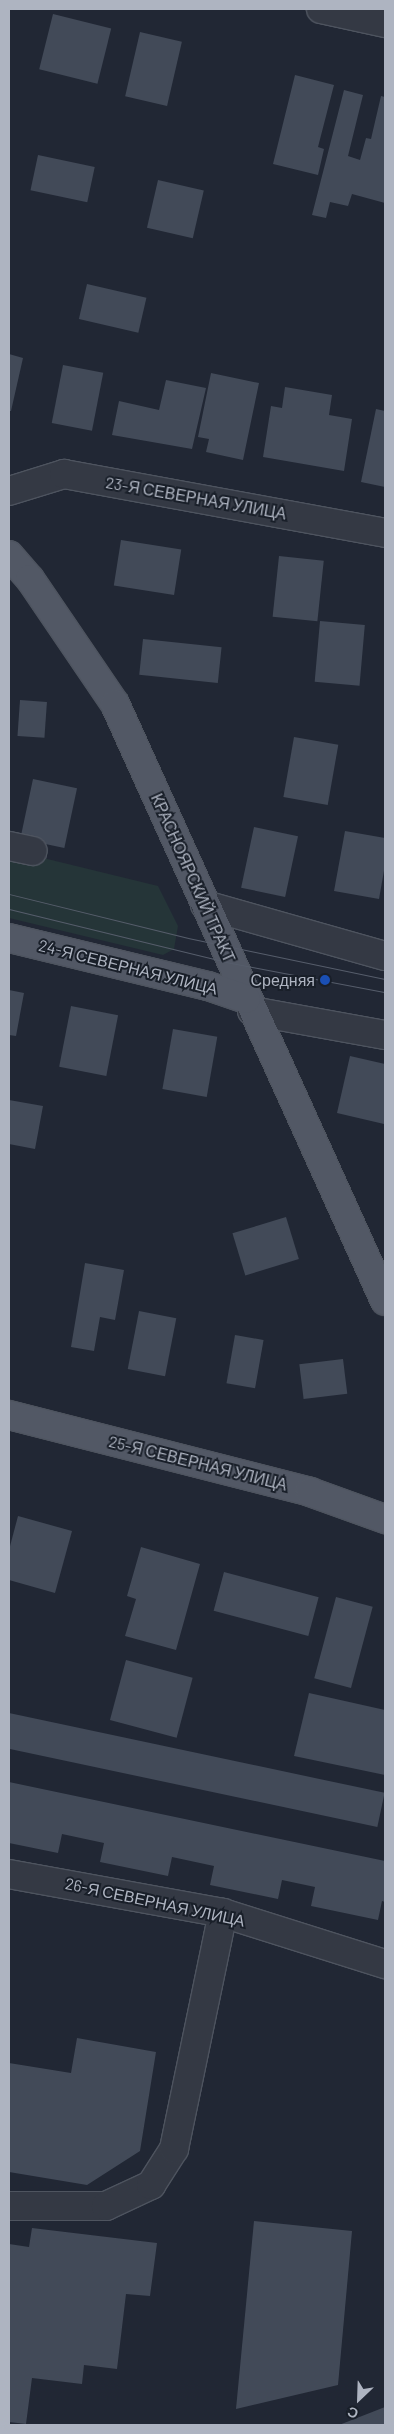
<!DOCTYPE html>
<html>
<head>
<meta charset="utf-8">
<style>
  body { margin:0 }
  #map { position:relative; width:394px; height:2434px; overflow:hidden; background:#212734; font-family:Barlow,sans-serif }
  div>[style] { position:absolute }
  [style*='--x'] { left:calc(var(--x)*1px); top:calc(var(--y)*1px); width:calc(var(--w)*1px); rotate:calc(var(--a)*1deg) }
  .green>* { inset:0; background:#253538 }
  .building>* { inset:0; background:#424a58; transform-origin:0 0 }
  .roads { filter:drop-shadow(1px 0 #4e545f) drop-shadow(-1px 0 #4e545f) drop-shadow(0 1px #4e545f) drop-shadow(0 -1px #4e545f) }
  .minor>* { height:28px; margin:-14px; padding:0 14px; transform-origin:14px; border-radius:14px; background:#343944 }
  .major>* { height:28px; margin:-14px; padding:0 14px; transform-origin:14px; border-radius:14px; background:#525865 }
  .tram>* { height:1px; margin:-0.5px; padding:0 0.5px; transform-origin:0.5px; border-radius:0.5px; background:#565d6b }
  .dots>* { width:14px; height:14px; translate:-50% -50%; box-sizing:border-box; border:2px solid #191f29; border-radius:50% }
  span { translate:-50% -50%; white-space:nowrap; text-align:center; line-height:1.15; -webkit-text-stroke:4px #191f29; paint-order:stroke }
  .street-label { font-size:16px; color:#aeb4c1 }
  .poi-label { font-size:16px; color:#aeb4c1 }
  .right { translate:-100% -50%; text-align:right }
  .frame { position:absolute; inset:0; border:10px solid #aeb4c1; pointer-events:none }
  .north { position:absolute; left:334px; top:2374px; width:50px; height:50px; -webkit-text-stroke:4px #191f29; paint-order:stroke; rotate:204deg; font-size:14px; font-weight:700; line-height:20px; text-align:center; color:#aeb4c1 }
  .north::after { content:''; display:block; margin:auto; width:18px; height:22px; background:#aeb4c1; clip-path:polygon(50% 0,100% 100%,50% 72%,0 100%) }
</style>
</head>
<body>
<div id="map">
  <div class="green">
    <div style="clip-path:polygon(31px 855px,158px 886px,178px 926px,174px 949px,163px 955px,9px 918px,9px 857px)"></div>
  </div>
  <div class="building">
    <div style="left:53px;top:14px;width:60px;height:57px;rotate:14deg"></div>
    <div style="left:140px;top:32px;width:43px;height:66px;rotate:13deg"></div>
    <div style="clip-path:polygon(295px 75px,334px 85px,318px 147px,324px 149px,318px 175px,273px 164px)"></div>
    <div style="clip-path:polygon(344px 90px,363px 95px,348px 156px,360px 160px,366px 138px,371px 139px,381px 96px,385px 97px,385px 203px,352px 194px,348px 206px,330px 202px,326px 218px,312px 215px)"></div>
    <div style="left:38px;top:155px;width:58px;height:36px;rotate:12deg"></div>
    <div style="left:158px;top:180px;width:47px;height:49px;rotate:13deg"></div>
    <div style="left:87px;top:284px;width:61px;height:36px;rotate:13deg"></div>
    <div style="clip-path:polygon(9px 354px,23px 358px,11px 411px,9px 411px)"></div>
    <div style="left:63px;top:365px;width:41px;height:59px;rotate:11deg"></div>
    <div style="clip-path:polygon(211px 373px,259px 383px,243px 460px,206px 452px,209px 439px,198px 437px)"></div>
    <div style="clip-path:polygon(166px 380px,206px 388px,192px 449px,112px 435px,119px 401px,159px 410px)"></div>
    <div style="clip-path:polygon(285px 387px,332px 395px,329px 415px,352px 419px,344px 471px,263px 457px,271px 406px,282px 408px)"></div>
    <div style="clip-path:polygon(376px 409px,385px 411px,385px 487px,361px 482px)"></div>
    <div style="left:121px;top:540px;width:61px;height:46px;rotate:9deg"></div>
    <div style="left:279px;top:556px;width:45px;height:61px;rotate:6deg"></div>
    <div style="left:320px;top:621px;width:45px;height:61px;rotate:5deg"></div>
    <div style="left:143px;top:639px;width:79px;height:36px;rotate:6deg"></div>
    <div style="left:20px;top:700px;width:27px;height:36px;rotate:4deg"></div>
    <div style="left:294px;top:737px;width:45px;height:61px;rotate:10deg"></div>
    <div style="left:33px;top:779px;width:45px;height:61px;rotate:12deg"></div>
    <div style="left:254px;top:827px;width:45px;height:62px;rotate:12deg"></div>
    <div style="clip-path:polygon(345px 831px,385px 838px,385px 865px,379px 899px,334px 891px)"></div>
    <div style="clip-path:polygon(9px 990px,24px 993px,16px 1036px,9px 1035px)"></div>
    <div style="left:71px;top:1006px;width:48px;height:62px;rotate:11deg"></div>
    <div style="left:173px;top:1029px;width:45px;height:61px;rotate:10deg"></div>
    <div style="clip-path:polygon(350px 1056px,385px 1064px,384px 1124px,337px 1113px)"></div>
    <div style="clip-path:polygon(9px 1100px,43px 1106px,35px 1149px,9px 1144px)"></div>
    <div style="left:286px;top:1217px;width:44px;height:56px;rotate:73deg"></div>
    <div style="clip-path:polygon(85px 1263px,124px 1270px,115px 1320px,100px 1317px,94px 1351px,71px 1347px)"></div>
    <div style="left:139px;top:1311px;width:38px;height:59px;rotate:11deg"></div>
    <div style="left:235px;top:1335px;width:29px;height:49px;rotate:10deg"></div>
    <div style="left:343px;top:1359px;width:35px;height:44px;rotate:83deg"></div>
    <div style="clip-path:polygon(18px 1516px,72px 1531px,55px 1593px,9px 1580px,9px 1550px)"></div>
    <div style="clip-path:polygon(141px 1547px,200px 1564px,176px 1650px,125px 1636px,136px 1599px,127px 1596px)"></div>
    <div style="left:224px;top:1572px;width:98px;height:40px;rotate:15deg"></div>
    <div style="left:336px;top:1597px;width:38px;height:84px;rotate:15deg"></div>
    <div style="left:126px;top:1660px;width:69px;height:62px;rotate:15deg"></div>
    <div style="clip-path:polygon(309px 1693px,385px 1710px,385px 1775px,294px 1756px)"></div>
    <div style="left:9px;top:1713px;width:384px;height:35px;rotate:12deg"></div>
    <div style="clip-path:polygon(9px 1782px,385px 1861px,385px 1902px,382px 1901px,378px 1920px,311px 1906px,315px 1887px,282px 1880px,278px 1899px,210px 1885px,214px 1866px,172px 1857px,168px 1876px,100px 1862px,104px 1843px,62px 1834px,58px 1853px,9px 1843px)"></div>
    <div style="clip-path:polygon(77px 2038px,156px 2052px,140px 2151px,87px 2185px,9px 2172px,9px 2063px,71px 2073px)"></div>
    <div style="clip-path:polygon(254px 2221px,352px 2231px,338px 2385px,236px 2409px)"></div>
    <div style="clip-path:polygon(32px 2228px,157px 2243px,150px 2296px,126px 2294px,117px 2369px,84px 2365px,82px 2384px,32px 2378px,26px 2424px,9px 2422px,9px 2244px,29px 2247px)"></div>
    <div style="clip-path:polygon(385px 2407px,385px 2425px,339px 2425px)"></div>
  </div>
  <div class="roads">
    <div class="minor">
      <div style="--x:321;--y:9;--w:66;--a:12.3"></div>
      <div style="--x:9;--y:491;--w:58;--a:-17.2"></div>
      <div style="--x:64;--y:474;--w:326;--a:10.4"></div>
      <div style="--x:9;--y:846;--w:24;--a:12"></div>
      <div style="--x:205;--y:905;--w:187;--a:15.8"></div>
      <div style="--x:252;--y:1011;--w:135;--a:10.2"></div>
      <div style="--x:9;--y:1874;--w:218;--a:10.3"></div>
      <div style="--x:223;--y:1913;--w:170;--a:17.5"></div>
      <div style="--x:9;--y:2206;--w:97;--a:0"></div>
      <div style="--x:106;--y:2206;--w:50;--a:-25"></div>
      <div style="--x:151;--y:2185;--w:43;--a:-57.4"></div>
      <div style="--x:174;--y:2149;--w:241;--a:-78.3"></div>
    </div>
    <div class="major">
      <div style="--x:9;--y:555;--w:32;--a:49"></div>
      <div style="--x:30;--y:579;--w:151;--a:55.8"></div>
      <div style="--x:115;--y:704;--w:655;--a:65.66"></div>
      <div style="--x:9;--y:938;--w:205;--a:13.6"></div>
      <div style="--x:208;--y:986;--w:40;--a:18.9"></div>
      <div style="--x:9;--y:1415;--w:311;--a:14.3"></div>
      <div style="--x:310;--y:1492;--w:80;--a:19.8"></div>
    </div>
  </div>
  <div class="tram">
    <div style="--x:9;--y:894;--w:184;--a:13.8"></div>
    <div style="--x:188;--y:938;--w:201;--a:11.8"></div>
    <div style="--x:9;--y:909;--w:228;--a:13.7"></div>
    <div style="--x:231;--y:963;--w:157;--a:10.7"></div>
  </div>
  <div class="dots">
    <div style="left:325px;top:980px;background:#1a4fb4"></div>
  </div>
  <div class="street-label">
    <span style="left:196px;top:498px;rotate:10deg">23-Я СЕВЕРНАЯ УЛИЦА</span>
    <span style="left:193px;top:878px;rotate:66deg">КРАСНОЯРСКИЙ ТРАКТ</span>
    <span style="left:128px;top:967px;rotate:14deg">24-Я СЕВЕРНАЯ УЛИЦА</span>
    <span style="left:198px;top:1463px;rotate:14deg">25-Я СЕВЕРНАЯ УЛИЦА</span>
    <span style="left:155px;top:1902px;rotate:12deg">26-Я СЕВЕРНАЯ УЛИЦА</span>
  </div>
  <div class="poi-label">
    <span class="right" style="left:315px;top:980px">Средняя</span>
  </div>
  <div class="frame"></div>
  <div class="north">С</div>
</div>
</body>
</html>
